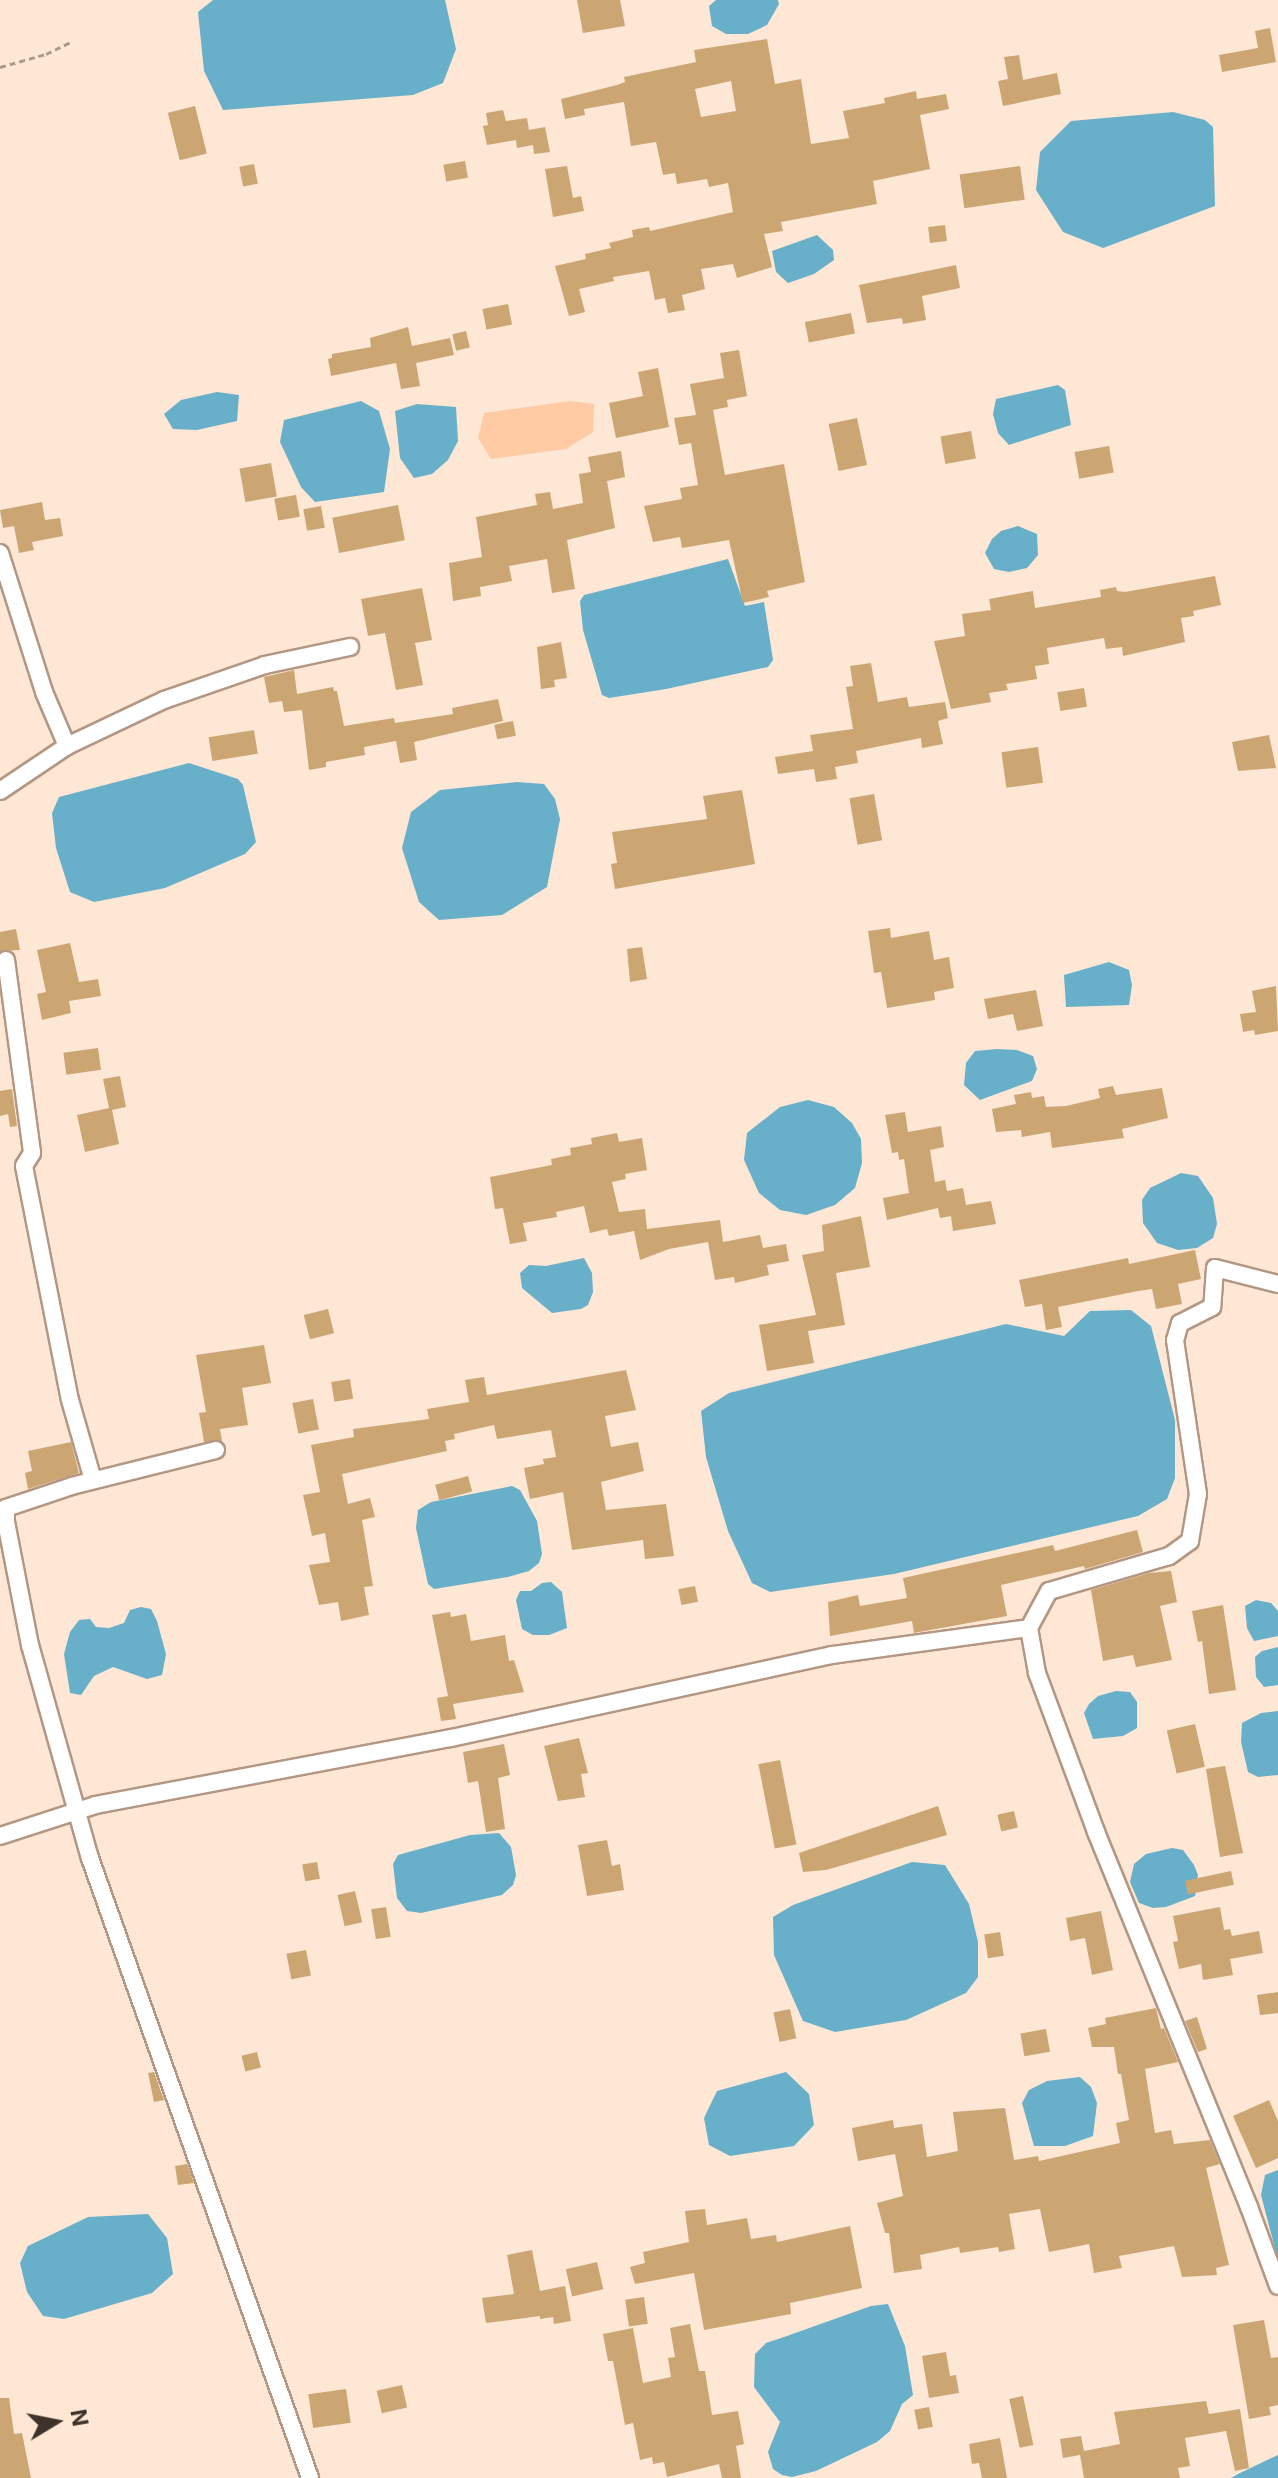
<!DOCTYPE html>
<html>
<head>
<meta charset="utf-8">
<style>
  body { margin:0 }
  #map { position:relative; width:1278px; height:2478px; overflow:hidden; background:#ffe7d5; font-family:Inter,sans-serif }
  div>[style] { position:absolute }
  [style*='--x'] { left:calc(var(--x)*1px); top:calc(var(--y)*1px); width:calc(var(--w)*1px); rotate:calc(var(--a)*1deg) }
  .green>* { inset:0; background:#fecba4 }
  .water>* { inset:0; background:#68afc9 }
  .building>* { inset:0; background:#cba672; transform-origin:0 0 }
  .path>* { height:3px; margin-top:-1.5px; transform-origin:0; background:repeating-linear-gradient(90deg,#ab998b 0 6px,transparent 0 10px) }
  .roads { filter:drop-shadow(2px 0 #b39783) drop-shadow(-2px 0 #b39783) drop-shadow(0 2px #b39783) drop-shadow(0 -2px #b39783) }
  .street>* { height:16px; margin:-8px; padding:0 8px; transform-origin:8px; border-radius:8px; background:#fff }
  span { translate:-50% -50%; white-space:nowrap; text-align:center; line-height:1.15; -webkit-text-stroke:7px #ffe7d5; paint-order:stroke }
  .north { position:absolute; left:16px; top:2382px; width:80px; height:80px; -webkit-text-stroke:6px #ffe7d5; paint-order:stroke; rotate:80deg; font-size:22px; font-weight:700; line-height:32px; text-align:center; color:#3e332a }
  .north::after { content:''; display:block; margin:auto; width:28px; height:36px; background:#3e332a; clip-path:polygon(50% 0,100% 100%,50% 72%,0 100%) }
</style>
</head>
<body>
<div id="map">
  <div class="green">
    <div style="clip-path:polygon(570px 401px,594px 404px,593px 432px,566px 449px,491px 459px,478px 438px,484px 413px)"></div>
  </div>
  <div class="water">
    <div style="clip-path:polygon(213px 0,445px 0,456px 49px,443px 83px,413px 95px,223px 110px,204px 71px,198px 12px)"></div>
    <div style="clip-path:polygon(716px 0,778px 0,779px 4px,767px 25px,748px 34px,726px 34px,712px 26px,709px 6px)"></div>
    <div style="clip-path:polygon(1173px 112px,1205px 120px,1213px 127px,1215px 206px,1103px 248px,1063px 232px,1036px 190px,1040px 152px,1071px 121px)"></div>
    <div style="clip-path:polygon(817px 235px,833px 250px,834px 260px,814px 274px,788px 283px,776px 272px,772px 251px)"></div>
    <div style="clip-path:polygon(1058px 385px,1065px 390px,1071px 425px,1009px 445px,998px 433px,993px 414px,996px 399px)"></div>
    <div style="clip-path:polygon(217px 392px,239px 395px,237px 421px,197px 430px,173px 429px,164px 414px,181px 400px)"></div>
    <div style="clip-path:polygon(361px 401px,379px 411px,390px 449px,384px 492px,315px 502px,301px 487px,280px 442px,284px 420px)"></div>
    <div style="clip-path:polygon(417px 404px,456px 407px,458px 441px,448px 460px,432px 474px,414px 478px,400px 458px,395px 411px)"></div>
    <div style="clip-path:polygon(1018px 526px,1037px 534px,1038px 555px,1027px 568px,1009px 572px,994px 569px,985px 553px,992px 539px,1001px 531px)"></div>
    <div style="clip-path:polygon(728px 559px,745px 606px,764px 602px,773px 660px,768px 667px,666px 689px,609px 698px,602px 695px,583px 630px,580px 601px,584px 595px)"></div>
    <div style="clip-path:polygon(189px 763px,238px 779px,243px 785px,256px 842px,245px 854px,165px 888px,94px 902px,70px 892px,56px 848px,52px 813px,59px 797px)"></div>
    <div style="clip-path:polygon(517px 782px,544px 784px,555px 799px,560px 819px,547px 887px,502px 915px,439px 920px,419px 902px,402px 848px,411px 812px,440px 790px)"></div>
    <div style="clip-path:polygon(1109px 962px,1129px 970px,1132px 985px,1129px 1005px,1066px 1007px,1064px 975px)"></div>
    <div style="clip-path:polygon(997px 1049px,1017px 1050px,1033px 1056px,1037px 1069px,1032px 1081px,980px 1100px,964px 1085px,966px 1063px,975px 1051px)"></div>
    <div style="clip-path:polygon(808px 1100px,834px 1107px,852px 1123px,861px 1139px,862px 1163px,855px 1188px,835px 1205px,806px 1215px,780px 1210px,759px 1193px,744px 1160px,747px 1133px,780px 1107px)"></div>
    <div style="clip-path:polygon(1181px 1173px,1198px 1176px,1213px 1198px,1217px 1224px,1213px 1238px,1197px 1248px,1178px 1250px,1157px 1243px,1143px 1223px,1142px 1200px,1150px 1188px)"></div>
    <div style="clip-path:polygon(584px 1258px,592px 1273px,593px 1292px,588px 1305px,581px 1309px,552px 1313px,522px 1288px,520px 1273px,529px 1265px,546px 1266px)"></div>
    <div style="clip-path:polygon(1131px 1310px,1151px 1326px,1175px 1420px,1175px 1478px,1167px 1499px,1138px 1516px,894px 1574px,770px 1592px,752px 1583px,728px 1531px,706px 1457px,701px 1411px,729px 1393px,1006px 1324px,1064px 1336px,1090px 1311px)"></div>
    <div style="clip-path:polygon(512px 1486px,520px 1490px,537px 1521px,542px 1554px,539px 1563px,529px 1571px,508px 1577px,434px 1589px,428px 1584px,416px 1528px,418px 1510px,431px 1502px)"></div>
    <div style="clip-path:polygon(551px 1582px,562px 1592px,567px 1628px,549px 1635px,533px 1635px,522px 1629px,516px 1600px,520px 1591px,531px 1591px,542px 1583px)"></div>
    <div style="clip-path:polygon(1256px 1600px,1271px 1603px,1278px 1611px,1278px 1636px,1254px 1641px,1247px 1628px,1245px 1606px)"></div>
    <div style="clip-path:polygon(141px 1607px,151px 1609px,157px 1621px,166px 1654px,162px 1675px,147px 1679px,113px 1667px,94px 1676px,81px 1695px,70px 1693px,64px 1654px,70px 1632px,79px 1620px,90px 1619px,96px 1627px,109px 1628px,124px 1623px,130px 1610px)"></div>
    <div style="clip-path:polygon(1278px 1647px,1278px 1685px,1264px 1687px,1256px 1677px,1255px 1657px,1262px 1651px)"></div>
    <div style="clip-path:polygon(1116px 1691px,1130px 1692px,1137px 1702px,1137px 1728px,1123px 1736px,1093px 1739px,1084px 1713px,1089px 1704px,1098px 1696px)"></div>
    <div style="clip-path:polygon(1278px 1711px,1278px 1775px,1258px 1777px,1248px 1772px,1241px 1742px,1242px 1723px,1261px 1713px)"></div>
    <div style="clip-path:polygon(499px 1833px,511px 1847px,516px 1875px,513px 1885px,502px 1895px,421px 1913px,407px 1911px,397px 1898px,393px 1864px,398px 1855px,470px 1835px)"></div>
    <div style="clip-path:polygon(1172px 1848px,1183px 1850px,1194px 1865px,1198px 1875px,1195px 1896px,1166px 1907px,1153px 1908px,1139px 1903px,1130px 1882px,1134px 1864px,1146px 1854px)"></div>
    <div style="clip-path:polygon(912px 1862px,945px 1865px,969px 1904px,978px 1942px,978px 1977px,966px 1993px,906px 2020px,835px 2032px,803px 2021px,774px 1955px,773px 1917px,793px 1905px)"></div>
    <div style="clip-path:polygon(786px 2072px,809px 2094px,814px 2125px,794px 2146px,730px 2156px,709px 2145px,704px 2118px,717px 2091px)"></div>
    <div style="clip-path:polygon(1080px 2077px,1091px 2087px,1097px 2103px,1093px 2136px,1065px 2146px,1034px 2146px,1022px 2103px,1029px 2090px,1047px 2081px)"></div>
    <div style="clip-path:polygon(1278px 2170px,1278px 2260px,1261px 2195px,1265px 2175px)"></div>
    <div style="clip-path:polygon(148px 2214px,167px 2238px,173px 2274px,152px 2293px,64px 2319px,43px 2316px,27px 2292px,20px 2263px,28px 2246px,88px 2217px)"></div>
    <div style="clip-path:polygon(888px 2304px,905px 2346px,913px 2395px,902px 2404px,890px 2431px,877px 2442px,816px 2471px,792px 2477px,782px 2475px,773px 2469px,768px 2452px,780px 2422px,754px 2387px,755px 2354px,766px 2343px,784px 2337px,871px 2306px)"></div>
    <div style="clip-path:polygon(1278px 2455px,1278px 2478px,1231px 2478px,1240px 2473px)"></div>
  </div>
  <div class="building">
    <div style="clip-path:polygon(577px 0,620px 0,625px 26px,583px 33px)"></div>
    <div style="clip-path:polygon(1270px 28px,1276px 62px,1222px 72px,1219px 55px,1258px 48px,1255px 31px)"></div>
    <div style="clip-path:polygon(evenodd,767px 39px,775px 84px,801px 79px,811px 144px,849px 138px,843px 111px,885px 103px,884px 98px,916px 91px,917px 99px,946px 94px,949px 109px,920px 115px,930px 169px,873px 181px,877px 204px,781px 222px,783px 231px,764px 234px,772px 267px,737px 278px,733px 264px,701px 269px,705px 289px,682px 295px,685px 310px,668px 313px,665px 298px,655px 300px,649px 271px,613px 277px,614px 281px,579px 289px,585px 312px,569px 316px,555px 266px,586px 259px,585px 254px,611px 248px,609px 243px,633px 237px,632px 230px,649px 227px,650px 231px,733px 212px,728px 183px,709px 187px,707px 179px,677px 184px,675px 173px,663px 175px,656px 142px,631px 146px,624px 102px,584px 109px,585px 115px,565px 119px,561px 99px,617px 85px,625px 82px,624px 77px,696px 62px,694px 50px,767px 39px,731px 81px,736px 111px,701px 117px,695px 89px,731px 81px)"></div>
    <div style="clip-path:polygon(1019px 55px,1023px 80px,1057px 73px,1061px 94px,1003px 106px,998px 81px,1008px 79px,1004px 57px)"></div>
    <div style="left:195px;top:106px;width:49px;height:28px;rotate:76deg"></div>
    <div style="clip-path:polygon(503px 110px,506px 121px,527px 118px,529px 130px,545px 127px,550px 152px,534px 154px,533px 145px,517px 148px,516px 140px,487px 145px,483px 126px,488px 125px,486px 113px)"></div>
    <div style="left:465px;top:161px;width:17px;height:22px;rotate:80deg"></div>
    <div style="left:254px;top:164px;width:20px;height:15px;rotate:79deg"></div>
    <div style="clip-path:polygon(567px 166px,573px 198px,581px 196px,584px 211px,553px 217px,545px 169px)"></div>
    <div style="left:1020px;top:166px;width:34px;height:61px;rotate:82deg"></div>
    <div style="left:945px;top:225px;width:16px;height:17px;rotate:83deg"></div>
    <div style="clip-path:polygon(956px 265px,960px 288px,922px 296px,926px 320px,903px 324px,902px 318px,867px 323px,859px 285px)"></div>
    <div style="left:508px;top:304px;width:21px;height:26px;rotate:79deg"></div>
    <div style="left:851px;top:313px;width:21px;height:47px;rotate:79deg"></div>
    <div style="clip-path:polygon(408px 327px,412px 346px,450px 338px,454px 355px,416px 363px,420px 386px,401px 389px,396px 363px,331px 376px,328px 359px,332px 358px,332px 354px,371px 347px,370px 338px)"></div>
    <div style="left:466px;top:331px;width:17px;height:14px;rotate:77deg"></div>
    <div style="clip-path:polygon(739px 350px,747px 396px,727px 400px,728px 407px,713px 410px,725px 475px,784px 464px,805px 582px,767px 591px,769px 597px,743px 603px,729px 540px,682px 548px,680px 537px,653px 542px,644px 506px,682px 499px,680px 488px,698px 485px,691px 443px,679px 445px,674px 418px,696px 415px,690px 384px,724px 378px,720px 353px)"></div>
    <div style="clip-path:polygon(658px 368px,669px 427px,616px 438px,609px 403px,643px 396px,638px 372px)"></div>
    <div style="left:857px;top:418px;width:48px;height:29px;rotate:78deg"></div>
    <div style="left:971px;top:431px;width:28px;height:31px;rotate:80deg"></div>
    <div style="left:1109px;top:446px;width:27px;height:35px;rotate:80deg"></div>
    <div style="clip-path:polygon(621px 451px,625px 477px,607px 481px,615px 528px,567px 540px,575px 589px,552px 593px,547px 559px,509px 566px,512px 581px,480px 587px,481px 596px,453px 601px,449px 563px,482px 557px,476px 517px,537px 505px,535px 494px,550px 492px,553px 509px,583px 503px,579px 474px,591px 472px,588px 457px)"></div>
    <div style="left:271px;top:463px;width:34px;height:32px;rotate:80deg"></div>
    <div style="left:296px;top:495px;width:22px;height:22px;rotate:80deg"></div>
    <div style="clip-path:polygon(42px 502px,45px 520px,60px 518px,63px 536px,32px 542px,34px 550px,19px 553px,14px 526px,3px 528px,0 510px)"></div>
    <div style="left:398px;top:505px;width:36px;height:67px;rotate:79deg"></div>
    <div style="left:321px;top:506px;width:22px;height:18px;rotate:80deg"></div>
    <div style="clip-path:polygon(1215px 576px,1221px 605px,1193px 611px,1194px 616px,1181px 618px,1185px 642px,1123px 656px,1122px 647px,1106px 649px,1104px 638px,1047px 648px,1049px 664px,1035px 666px,1037px 679px,1006px 684px,1008px 690px,989px 693px,991px 702px,951px 709px,934px 641px,965px 636px,962px 614px,991px 610px,989px 599px,1033px 591px,1035px 608px,1101px 597px,1100px 590px,1116px 587px,1117px 591px,1125px 592px)"></div>
    <div style="clip-path:polygon(422px 588px,432px 640px,415px 643px,423px 685px,396px 690px,385px 633px,368px 636px,361px 599px)"></div>
    <div style="clip-path:polygon(561px 642px,567px 678px,554px 680px,555px 687px,541px 689px,537px 647px)"></div>
    <div style="clip-path:polygon(871px 663px,878px 702px,907px 697px,909px 707px,945px 702px,948px 718px,938px 721px,943px 744px,922px 748px,921px 738px,856px 751px,858px 763px,835px 767px,837px 779px,816px 782px,814px 769px,778px 774px,775px 757px,813px 751px,810px 735px,853px 729px,846px 687px,853px 686px,850px 666px)"></div>
    <div style="clip-path:polygon(294px 670px,297px 694px,333px 687px,334px 691px,337px 691px,344px 726px,394px 718px,395px 723px,453px 714px,452px 708px,498px 699px,503px 721px,414px 742px,417px 760px,400px 763px,396px 741px,364px 747px,365px 755px,326px 762px,326px 767px,309px 770px,302px 710px,284px 712px,282px 701px,269px 703px,264px 677px)"></div>
    <div style="left:1084px;top:688px;width:19px;height:27px;rotate:81deg"></div>
    <div style="left:513px;top:721px;width:15px;height:19px;rotate:79deg"></div>
    <div style="left:254px;top:730px;width:24px;height:46px;rotate:81deg"></div>
    <div style="clip-path:polygon(1269px 735px,1276px 768px,1238px 771px,1232px 742px)"></div>
    <div style="left:1038px;top:747px;width:36px;height:37px;rotate:82deg"></div>
    <div style="clip-path:polygon(742px 790px,755px 864px,615px 889px,611px 864px,617px 863px,612px 832px,707px 819px,703px 796px)"></div>
    <div style="left:874px;top:794px;width:47px;height:25px;rotate:80deg"></div>
    <div style="clip-path:polygon(890px 928px,891px 938px,929px 931px,934px 960px,949px 957px,954px 988px,934px 992px,935px 1000px,887px 1008px,881px 972px,874px 973px,868px 931px)"></div>
    <div style="clip-path:polygon(16px 929px,20px 950px,0 951px,0 932px)"></div>
    <div style="clip-path:polygon(70px 943px,79px 982px,98px 979px,101px 996px,69px 1001px,71px 1013px,42px 1020px,37px 994px,46px 992px,37px 950px)"></div>
    <div style="clip-path:polygon(642px 947px,647px 979px,630px 982px,627px 949px)"></div>
    <div style="clip-path:polygon(1276px 986px,1278px 1031px,1255px 1035px,1254px 1030px,1243px 1032px,1240px 1014px,1256px 1012px,1252px 991px)"></div>
    <div style="clip-path:polygon(1036px 990px,1043px 1026px,1017px 1031px,1013px 1014px,988px 1019px,984px 999px)"></div>
    <div style="left:98px;top:1048px;width:22px;height:35px;rotate:82deg"></div>
    <div style="clip-path:polygon(120px 1076px,126px 1107px,112px 1110px,119px 1144px,85px 1152px,77px 1115px,109px 1108px,103px 1079px)"></div>
    <div style="clip-path:polygon(1113px 1086px,1116px 1095px,1162px 1088px,1168px 1118px,1122px 1129px,1124px 1138px,1052px 1148px,1050px 1132px,1022px 1137px,1021px 1130px,996px 1132px,992px 1109px,1016px 1104px,1014px 1095px,1031px 1092px,1032px 1098px,1044px 1096px,1046px 1107px,1066px 1106px,1100px 1098px,1098px 1089px)"></div>
    <div style="clip-path:polygon(12px 1089px,17px 1126px,10px 1127px,8px 1114px,0 1116px,0 1091px)"></div>
    <div style="clip-path:polygon(905px 1112px,908px 1132px,941px 1126px,944px 1147px,930px 1150px,935px 1182px,945px 1180px,947px 1191px,963px 1188px,966px 1205px,991px 1201px,996px 1224px,953px 1231px,951px 1216px,940px 1218px,938px 1208px,887px 1220px,883px 1198px,909px 1193px,904px 1159px,899px 1160px,898px 1152px,892px 1153px,885px 1115px)"></div>
    <div style="clip-path:polygon(617px 1133px,619px 1142px,642px 1138px,647px 1170px,625px 1174px,626px 1179px,612px 1182px,619px 1212px,645px 1209px,647px 1229px,720px 1220px,723px 1242px,760px 1235px,763px 1248px,786px 1244px,789px 1261px,767px 1265px,769px 1275px,735px 1283px,734px 1277px,715px 1280px,708px 1242px,669px 1249px,640px 1260px,634px 1231px,609px 1236px,607px 1229px,590px 1233px,584px 1206px,556px 1212px,557px 1217px,523px 1223px,527px 1241px,510px 1244px,503px 1208px,495px 1209px,490px 1177px,552px 1165px,551px 1159px,571px 1155px,570px 1148px,592px 1144px,591px 1138px)"></div>
    <div style="clip-path:polygon(861px 1216px,870px 1267px,836px 1273px,845px 1325px,808px 1331px,814px 1363px,767px 1371px,759px 1325px,816px 1315px,802px 1255px,824px 1251px,822px 1225px)"></div>
    <div style="clip-path:polygon(1195px 1250px,1201px 1279px,1178px 1284px,1182px 1304px,1156px 1309px,1152px 1289px,1138px 1291px,1058px 1307px,1062px 1327px,1046px 1330px,1042px 1304px,1025px 1307px,1019px 1280px,1128px 1258px,1129px 1264px)"></div>
    <div style="left:328px;top:1309px;width:25px;height:25px;rotate:76deg"></div>
    <div style="clip-path:polygon(264px 1345px,271px 1383px,242px 1388px,248px 1425px,220px 1429px,222px 1441px,204px 1442px,199px 1413px,206px 1412px,196px 1355px)"></div>
    <div style="clip-path:polygon(626px 1370px,636px 1410px,605px 1416px,611px 1447px,638px 1442px,644px 1471px,601px 1482px,606px 1510px,666px 1504px,674px 1556px,645px 1559px,643px 1540px,572px 1550px,563px 1492px,530px 1499px,524px 1468px,544px 1464px,543px 1459px,556px 1457px,551px 1430px,497px 1439px,494px 1425px,454px 1434px,455px 1439px,445px 1441px,447px 1451px,342px 1474px,348px 1504px,370px 1498px,375px 1517px,362px 1520px,373px 1586px,364px 1587px,369px 1615px,341px 1621px,338px 1602px,319px 1605px,309px 1565px,330px 1562px,325px 1533px,312px 1536px,303px 1495px,320px 1492px,311px 1445px,354px 1437px,353px 1429px,429px 1419px,427px 1409px,469px 1402px,465px 1380px,484px 1377px,487px 1395px)"></div>
    <div style="left:350px;top:1379px;width:20px;height:19px;rotate:81deg"></div>
    <div style="left:313px;top:1399px;width:31px;height:21px;rotate:79deg"></div>
    <div style="clip-path:polygon(71px 1442px,79px 1473px,28px 1489px,25px 1473px,32px 1471px,28px 1451px)"></div>
    <div style="left:468px;top:1476px;width:16px;height:34px;rotate:75deg"></div>
    <div style="clip-path:polygon(1137px 1530px,1143px 1552px,1085px 1569px,1084px 1566px,1001px 1585px,1007px 1616px,914px 1633px,912px 1621px,830px 1636px,828px 1602px,858px 1595px,860px 1606px,907px 1598px,903px 1578px,1053px 1545px,1055px 1551px)"></div>
    <div style="clip-path:polygon(1171px 1571px,1177px 1602px,1160px 1606px,1172px 1660px,1136px 1667px,1133px 1655px,1103px 1661px,1091px 1590px,1149px 1573px)"></div>
    <div style="left:695px;top:1586px;width:16px;height:17px;rotate:79deg"></div>
    <div style="clip-path:polygon(1223px 1605px,1236px 1690px,1209px 1694px,1202px 1641px,1198px 1642px,1192px 1611px)"></div>
    <div style="clip-path:polygon(450px 1612px,451px 1617px,466px 1614px,471px 1641px,505px 1635px,509px 1661px,514px 1660px,524px 1692px,453px 1704px,456px 1719px,441px 1721px,437px 1698px,448px 1696px,432px 1615px)"></div>
    <div style="left:1195px;top:1724px;width:44px;height:29px;rotate:77deg"></div>
    <div style="clip-path:polygon(579px 1738px,588px 1773px,581px 1774px,585px 1797px,558px 1801px,544px 1746px)"></div>
    <div style="clip-path:polygon(504px 1744px,510px 1775px,498px 1778px,505px 1829px,486px 1832px,478px 1781px,468px 1783px,463px 1752px)"></div>
    <div style="left:780px;top:1760px;width:86px;height:22px;rotate:79deg"></div>
    <div style="clip-path:polygon(1225px 1766px,1243px 1853px,1220px 1857px,1206px 1769px)"></div>
    <div style="clip-path:polygon(938px 1806px,947px 1835px,826px 1870px,803px 1872px,799px 1853px)"></div>
    <div style="left:1014px;top:1811px;width:17px;height:17px;rotate:77deg"></div>
    <div style="clip-path:polygon(607px 1840px,612px 1866px,620px 1864px,624px 1890px,587px 1896px,578px 1845px)"></div>
    <div style="left:317px;top:1862px;width:17px;height:15px;rotate:80deg"></div>
    <div style="left:1231px;top:1871px;width:14px;height:47px;rotate:78deg"></div>
    <div style="left:355px;top:1891px;width:32px;height:18px;rotate:77deg"></div>
    <div style="left:386px;top:1907px;width:30px;height:15px;rotate:81deg"></div>
    <div style="clip-path:polygon(1220px 1907px,1224px 1930px,1230px 1929px,1232px 1936px,1259px 1931px,1263px 1953px,1230px 1959px,1233px 1975px,1203px 1980px,1201px 1964px,1179px 1969px,1173px 1942px,1178px 1941px,1173px 1916px)"></div>
    <div style="clip-path:polygon(1101px 1911px,1113px 1970px,1092px 1975px,1085px 1938px,1070px 1941px,1066px 1918px)"></div>
    <div style="left:1000px;top:1932px;width:24px;height:16px;rotate:81deg"></div>
    <div style="left:306px;top:1950px;width:26px;height:20px;rotate:79deg"></div>
    <div style="clip-path:polygon(1278px 1992px,1278px 2013px,1260px 2015px,1257px 1995px)"></div>
    <div style="clip-path:polygon(1156px 2008px,1161px 2029px,1164px 2028px,1178px 2062px,1145px 2069px,1155px 2133px,1171px 2130px,1174px 2144px,1210px 2140px,1220px 2164px,1206px 2168px,1229px 2265px,1216px 2268px,1217px 2275px,1182px 2277px,1174px 2246px,1119px 2256px,1122px 2268px,1094px 2273px,1089px 2244px,1049px 2252px,1040px 2209px,1009px 2214px,1015px 2249px,999px 2252px,998px 2247px,960px 2253px,959px 2247px,920px 2255px,922px 2269px,894px 2273px,889px 2233px,885px 2233px,877px 2203px,903px 2196px,895px 2154px,858px 2161px,852px 2128px,893px 2120px,894px 2128px,922px 2124px,927px 2157px,958px 2151px,953px 2112px,1005px 2108px,1014px 2160px,1038px 2156px,1039px 2161px,1120px 2143px,1116px 2123px,1129px 2120px,1121px 2074px,1118px 2074px,1114px 2047px,1092px 2047px,1088px 2028px,1106px 2024px,1105px 2018px)"></div>
    <div style="left:790px;top:2009px;width:30px;height:17px;rotate:78deg"></div>
    <div style="clip-path:polygon(1197px 2017px,1207px 2049px,1198px 2052px,1185px 2021px)"></div>
    <div style="left:1046px;top:2029px;width:23px;height:26px;rotate:80deg"></div>
    <div style="left:257px;top:2052px;width:16px;height:16px;rotate:76deg"></div>
    <div style="clip-path:polygon(154px 2072px,164px 2100px,154px 2102px,148px 2073px)"></div>
    <div style="clip-path:polygon(1269px 2100px,1278px 2121px,1278px 2158px,1256px 2168px,1233px 2116px)"></div>
    <div style="clip-path:polygon(187px 2164px,194px 2183px,178px 2185px,175px 2166px)"></div>
    <div style="clip-path:polygon(705px 2209px,707px 2225px,747px 2218px,751px 2239px,776px 2235px,777px 2242px,850px 2226px,862px 2288px,790px 2303px,791px 2314px,704px 2330px,694px 2273px,635px 2284px,630px 2267px,645px 2263px,643px 2252px,689px 2242px,685px 2211px)"></div>
    <div style="clip-path:polygon(532px 2250px,540px 2291px,565px 2286px,571px 2321px,554px 2324px,553px 2317px,540px 2319px,540px 2316px,486px 2323px,482px 2298px,514px 2294px,507px 2255px)"></div>
    <div style="left:597px;top:2262px;width:28px;height:32px;rotate:77deg"></div>
    <div style="left:644px;top:2297px;width:27px;height:19px;rotate:82deg"></div>
    <div style="clip-path:polygon(1264px 2320px,1271px 2358px,1278px 2357px,1278px 2405px,1269px 2407px,1271px 2415px,1249px 2419px,1233px 2325px)"></div>
    <div style="clip-path:polygon(690px 2324px,699px 2371px,705px 2371px,712px 2415px,738px 2411px,744px 2444px,736px 2446px,741px 2478px,722px 2478px,719px 2464px,667px 2477px,664px 2462px,653px 2464px,652px 2457px,640px 2460px,633px 2423px,625px 2425px,613px 2361px,608px 2361px,603px 2334px,633px 2328px,643px 2383px,671px 2377px,668px 2358px,675px 2357px,670px 2328px)"></div>
    <div style="clip-path:polygon(946px 2352px,950px 2376px,956px 2375px,959px 2393px,929px 2398px,922px 2356px)"></div>
    <div style="left:402px;top:2385px;width:23px;height:26px;rotate:77deg"></div>
    <div style="left:346px;top:2389px;width:34px;height:38px;rotate:82deg"></div>
    <div style="left:1023px;top:2396px;width:50px;height:14px;rotate:78deg"></div>
    <div style="clip-path:polygon(0 2398px,9px 2398px,14px 2434px,22px 2433px,31px 2478px,0 2478px)"></div>
    <div style="clip-path:polygon(1206px 2401px,1209px 2414px,1240px 2409px,1249px 2468px,1235px 2471px,1226px 2431px,1185px 2438px,1190px 2466px,1178px 2468px,1180px 2478px,1084px 2478px,1080px 2455px,1063px 2458px,1060px 2439px,1081px 2436px,1084px 2451px,1120px 2444px,1114px 2412px)"></div>
    <div style="left:929px;top:2407px;width:20px;height:15px;rotate:79deg"></div>
    <div style="clip-path:polygon(1000px 2438px,1007px 2478px,982px 2478px,979px 2463px,972px 2464px,969px 2444px)"></div>
  </div>
  <div class="path">
    <div style="--x:0;--y:67;--w:48;--a:-15.8"></div>
    <div style="--x:46;--y:54;--w:30;--a:-26"></div>
  </div>
  <div class="roads">
    <div class="street">
      <div style="--x:0;--y:553;--w:146;--a:72.4"></div>
      <div style="--x:44;--y:692;--w:59;--a:66.9"></div>
      <div style="--x:0;--y:791;--w:81;--a:-33.9"></div>
      <div style="--x:67;--y:746;--w:107;--a:-25.4"></div>
      <div style="--x:164;--y:700;--w:107;--a:-19.1"></div>
      <div style="--x:265;--y:665;--w:87;--a:-12"></div>
      <div style="--x:6;--y:960;--w:195;--a:82.3"></div>
      <div style="--x:32;--y:1153;--w:15;--a:122"></div>
      <div style="--x:24;--y:1166;--w:238;--a:78.9"></div>
      <div style="--x:70;--y:1400;--w:83;--a:74"></div>
      <div style="--x:1278;--y:1284;--w:65;--a:-165.7"></div>
      <div style="--x:1215;--y:1268;--w:39;--a:94"></div>
      <div style="--x:1212;--y:1307;--w:36;--a:153"></div>
      <div style="--x:1180;--y:1323;--w:18;--a:106"></div>
      <div style="--x:1175;--y:1340;--w:156;--a:81.5"></div>
      <div style="--x:1198;--y:1494;--w:48;--a:99.7"></div>
      <div style="--x:1190;--y:1541;--w:26;--a:144"></div>
      <div style="--x:1169;--y:1556;--w:125;--a:163.7"></div>
      <div style="--x:1049;--y:1591;--w:42;--a:118.4"></div>
      <div style="--x:1029;--y:1628;--w:46;--a:79.9"></div>
      <div style="--x:1037;--y:1673;--w:170;--a:69.6"></div>
      <div style="--x:1096;--y:1832;--w:405;--a:67.8"></div>
      <div style="--x:1249;--y:2207;--w:84;--a:69.8"></div>
      <div style="--x:216;--y:1450;--w:148;--a:166"></div>
      <div style="--x:72;--y:1486;--w:70;--a:161.6"></div>
      <div style="--x:6;--y:1508;--w:14;--a:90"></div>
      <div style="--x:6;--y:1522;--w:125;--a:79"></div>
      <div style="--x:30;--y:1645;--w:221;--a:74.3"></div>
      <div style="--x:90;--y:1858;--w:658;--a:70.46"></div>
      <div style="--x:0;--y:1836;--w:101;--a:-17.9"></div>
      <div style="--x:96;--y:1805;--w:361;--a:-10.7"></div>
      <div style="--x:451;--y:1738;--w:390;--a:-12.3"></div>
      <div style="--x:832;--y:1655;--w:199;--a:-7.8"></div>
    </div>
  </div>
  <div class="north">N</div>
</div>
</body>
</html>
